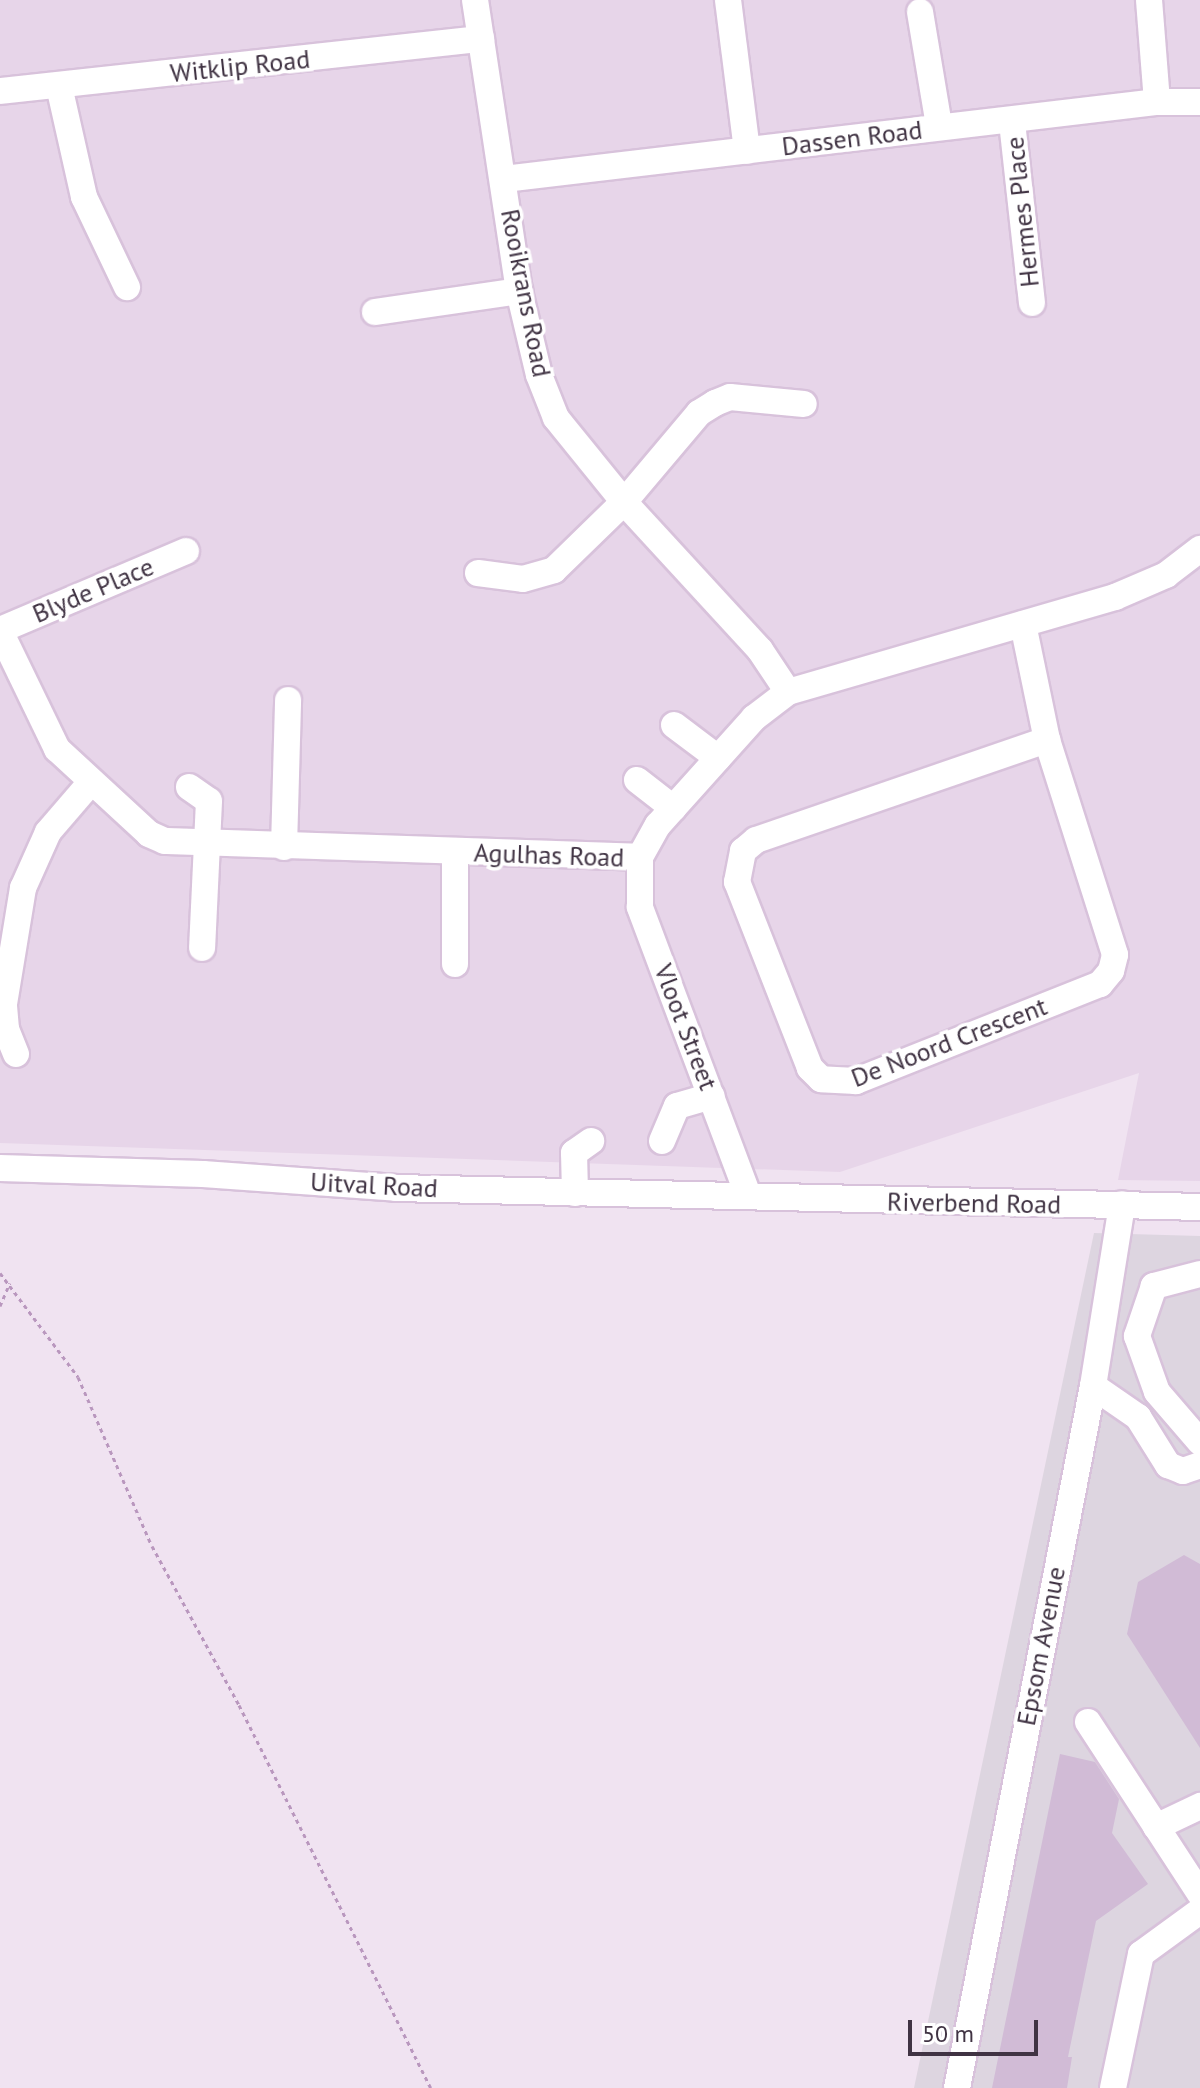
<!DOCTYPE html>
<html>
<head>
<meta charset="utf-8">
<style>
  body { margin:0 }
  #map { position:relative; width:1200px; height:2088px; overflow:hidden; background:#f0e3f1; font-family:"PT Sans",sans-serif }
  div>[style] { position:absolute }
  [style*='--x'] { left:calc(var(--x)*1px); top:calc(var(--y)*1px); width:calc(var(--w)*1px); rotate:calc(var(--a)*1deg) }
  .residential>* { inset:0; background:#e7d5e9 }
  .industrial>* { inset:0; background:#ddd5e0 }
  .building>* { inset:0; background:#d1bbd6 }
  .path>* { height:3px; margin-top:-1.5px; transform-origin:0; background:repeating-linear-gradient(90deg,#b997be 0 4px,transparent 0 8px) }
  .roads { filter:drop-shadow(2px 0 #d8c2db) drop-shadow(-2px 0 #d8c2db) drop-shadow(0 2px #d8c2db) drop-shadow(0 -2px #d8c2db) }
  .minor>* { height:26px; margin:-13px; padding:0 13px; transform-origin:13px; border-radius:13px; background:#fff }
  span { translate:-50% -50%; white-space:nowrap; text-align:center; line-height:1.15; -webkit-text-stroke:7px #fff; paint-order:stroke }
  .street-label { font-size:26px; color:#403343 }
  .scale { position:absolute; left:908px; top:2020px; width:130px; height:36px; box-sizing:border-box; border:4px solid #403343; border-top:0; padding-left:10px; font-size:24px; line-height:28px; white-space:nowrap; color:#403343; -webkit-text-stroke:6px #fff; paint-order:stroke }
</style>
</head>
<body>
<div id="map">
  <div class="residential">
    <div style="clip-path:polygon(0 0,1200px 0,1200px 1181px,1118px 1180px,1139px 1073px,840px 1172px,0 1143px)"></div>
  </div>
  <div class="industrial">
    <div style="clip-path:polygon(1094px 1233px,1200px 1236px,1200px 2088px,914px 2088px)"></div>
  </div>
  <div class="building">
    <div style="clip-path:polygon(1184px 1555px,1200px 1564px,1200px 1748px,1127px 1634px,1138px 1582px)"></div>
    <div style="clip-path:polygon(1060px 1754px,1095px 1762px,1119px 1799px,1112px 1833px,1148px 1884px,1096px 1921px,1068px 2057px,1072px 2057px,1067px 2088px,992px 2088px)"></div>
  </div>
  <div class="path">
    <div style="--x:0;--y:1273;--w:130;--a:53.1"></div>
    <div style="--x:78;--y:1377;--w:184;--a:66.4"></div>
    <div style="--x:152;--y:1546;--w:181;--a:61.3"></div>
    <div style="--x:239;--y:1705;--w:428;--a:63.4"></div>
    <div style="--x:0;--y:1306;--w:25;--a:-67"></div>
  </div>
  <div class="roads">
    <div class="minor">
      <div style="--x:475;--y:0;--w:294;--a:81.4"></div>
      <div style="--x:519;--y:291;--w:86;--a:76.6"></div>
      <div style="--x:539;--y:375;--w:46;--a:68.4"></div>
      <div style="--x:556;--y:418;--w:108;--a:51"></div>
      <div style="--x:624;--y:502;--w:201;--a:47.4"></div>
      <div style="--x:760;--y:650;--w:50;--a:56.3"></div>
      <div style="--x:728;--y:0;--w:152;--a:82.8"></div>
      <div style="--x:1149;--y:0;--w:102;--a:85.5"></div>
      <div style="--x:920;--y:12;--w:116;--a:80.5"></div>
      <div style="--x:59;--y:86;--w:114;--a:77.3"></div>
      <div style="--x:84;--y:197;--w:100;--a:64.5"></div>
      <div style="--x:0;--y:91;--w:484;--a:-6.2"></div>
      <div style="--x:1012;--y:122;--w:182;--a:83.7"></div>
      <div style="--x:504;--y:179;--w:658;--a:-6.73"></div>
      <div style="--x:1157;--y:102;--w:43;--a:0"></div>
      <div style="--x:375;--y:312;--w:146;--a:-8.3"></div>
      <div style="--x:478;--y:573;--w:45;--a:7.6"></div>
      <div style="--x:523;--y:579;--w:32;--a:-16"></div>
      <div style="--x:554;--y:570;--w:98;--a:-44.2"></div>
      <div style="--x:624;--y:502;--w:116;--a:-49.9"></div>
      <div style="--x:699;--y:413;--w:19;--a:-32"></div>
      <div style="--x:715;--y:403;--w:16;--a:-22"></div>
      <div style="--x:730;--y:397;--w:74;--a:5.4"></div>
      <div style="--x:1023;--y:624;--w:118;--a:78.3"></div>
      <div style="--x:1047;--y:740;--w:225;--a:72.4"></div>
      <div style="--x:1115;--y:955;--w:16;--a:104"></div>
      <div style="--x:1111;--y:971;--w:17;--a:130"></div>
      <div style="--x:1100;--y:984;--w:263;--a:158.3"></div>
      <div style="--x:856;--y:1081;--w:35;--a:-177"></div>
      <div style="--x:821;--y:1079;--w:16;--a:-135"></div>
      <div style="--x:810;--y:1068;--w:200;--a:-111.4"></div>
      <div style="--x:737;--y:882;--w:32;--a:-79"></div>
      <div style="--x:743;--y:851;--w:17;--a:-40"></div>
      <div style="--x:756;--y:840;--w:308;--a:-19"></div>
      <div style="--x:0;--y:630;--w:202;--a:-23"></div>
      <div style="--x:0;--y:631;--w:131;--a:64.2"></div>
      <div style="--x:57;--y:749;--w:125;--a:42.7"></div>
      <div style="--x:149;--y:834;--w:17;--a:24"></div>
      <div style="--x:165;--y:841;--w:475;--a:1.9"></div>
      <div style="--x:674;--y:725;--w:55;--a:36.9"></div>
      <div style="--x:637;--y:780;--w:46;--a:37.9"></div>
      <div style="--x:189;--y:787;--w:24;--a:35"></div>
      <div style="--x:209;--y:801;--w:147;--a:92.7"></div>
      <div style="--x:284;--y:847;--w:147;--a:-88.4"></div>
      <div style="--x:455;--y:964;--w:112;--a:-90"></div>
      <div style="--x:16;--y:1054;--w:27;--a:-112"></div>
      <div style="--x:6;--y:1029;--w:25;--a:-95"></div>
      <div style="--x:4;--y:1004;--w:118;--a:-80.7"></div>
      <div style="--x:23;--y:888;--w:61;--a:-65.9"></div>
      <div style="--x:48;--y:832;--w:66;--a:-49.3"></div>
      <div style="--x:662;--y:1141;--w:38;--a:-67"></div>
      <div style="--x:677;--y:1106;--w:36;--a:-16"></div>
      <div style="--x:0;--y:1168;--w:203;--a:1.7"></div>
      <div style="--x:203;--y:1174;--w:194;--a:4.1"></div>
      <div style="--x:396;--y:1188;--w:804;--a:1.35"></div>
      <div style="--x:575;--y:1193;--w:40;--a:-91.4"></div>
      <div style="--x:574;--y:1153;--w:21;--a:-35"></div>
      <div style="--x:748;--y:1195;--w:308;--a:-110.6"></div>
      <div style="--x:640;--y:907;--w:50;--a:-90"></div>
      <div style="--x:640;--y:857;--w:37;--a:-61"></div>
      <div style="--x:658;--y:825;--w:144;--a:-48.1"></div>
      <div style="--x:754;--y:718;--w:43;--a:-37.4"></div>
      <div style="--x:788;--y:692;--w:341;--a:-16.2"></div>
      <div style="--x:1115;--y:597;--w:56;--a:-23.3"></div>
      <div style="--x:1166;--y:575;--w:43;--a:-37.4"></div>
      <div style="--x:1200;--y:1274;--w:48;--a:165.4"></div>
      <div style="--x:1154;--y:1286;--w:53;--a:108.8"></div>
      <div style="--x:1137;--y:1336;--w:59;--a:70.3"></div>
      <div style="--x:1157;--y:1392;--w:66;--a:49.3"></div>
      <div style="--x:1093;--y:1386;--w:55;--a:34.6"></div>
      <div style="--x:1138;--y:1417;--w:57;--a:58"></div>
      <div style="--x:1168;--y:1465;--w:16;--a:22"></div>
      <div style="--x:1183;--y:1471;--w:18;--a:-19"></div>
      <div style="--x:1088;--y:1722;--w:205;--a:56.9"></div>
      <div style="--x:1156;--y:1827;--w:49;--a:-25.5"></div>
      <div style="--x:957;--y:2088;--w:715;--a:-79.04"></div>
      <div style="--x:1093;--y:1386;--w:184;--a:-80.9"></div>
      <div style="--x:1113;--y:2088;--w:137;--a:-78.2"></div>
      <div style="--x:1141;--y:1954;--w:73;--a:-36.1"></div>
    </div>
  </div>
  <div class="street-label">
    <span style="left:240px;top:66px;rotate:-6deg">Witklip Road</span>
    <span style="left:852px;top:138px;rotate:-7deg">Dassen Road</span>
    <span style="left:1022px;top:212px;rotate:-96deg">Hermes Place</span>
    <span style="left:526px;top:293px;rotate:79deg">Rooikrans Road</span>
    <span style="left:93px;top:590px;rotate:-23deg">Blyde Place</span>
    <span style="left:549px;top:855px;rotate:2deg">Agulhas Road</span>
    <span style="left:686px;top:1027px;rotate:69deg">Vloot Street</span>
    <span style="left:949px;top:1042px;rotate:-21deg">De Noord Crescent</span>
    <span style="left:374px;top:1185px;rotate:3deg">Uitval Road</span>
    <span style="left:974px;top:1203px;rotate:1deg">Riverbend Road</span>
    <span style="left:1041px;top:1646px;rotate:-79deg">Epsom Avenue</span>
  </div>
  <div class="scale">50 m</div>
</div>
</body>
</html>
